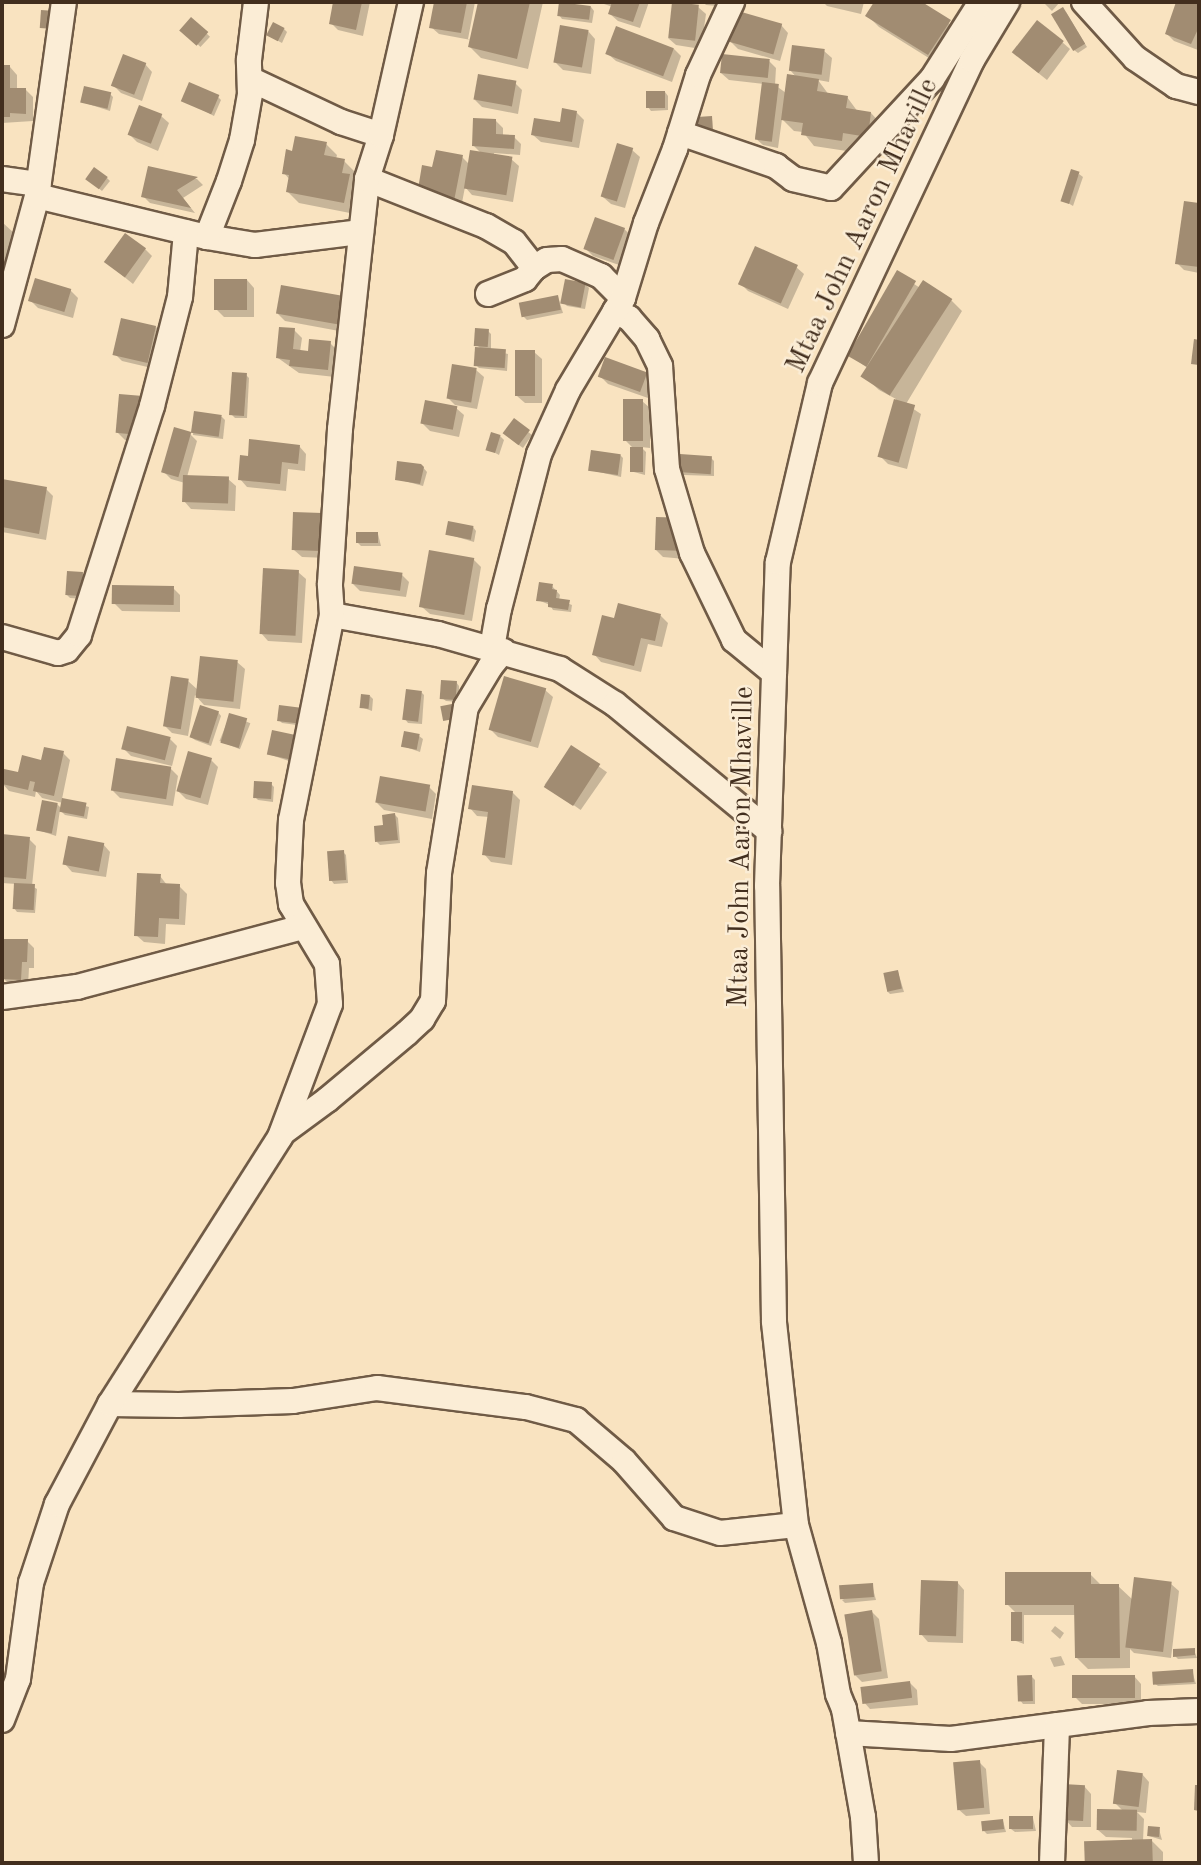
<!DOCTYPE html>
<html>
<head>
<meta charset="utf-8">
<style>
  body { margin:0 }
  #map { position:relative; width:1201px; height:1865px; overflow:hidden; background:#f9e3c0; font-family:"Old Standard TT",serif }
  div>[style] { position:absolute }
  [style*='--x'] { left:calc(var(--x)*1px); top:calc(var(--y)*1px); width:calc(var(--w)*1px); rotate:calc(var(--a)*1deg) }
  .shadow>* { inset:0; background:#0003; transform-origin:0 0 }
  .building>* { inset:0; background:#a18c72; transform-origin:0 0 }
  .roads { filter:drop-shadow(2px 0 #705b46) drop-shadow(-2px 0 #705b46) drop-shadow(0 2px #705b46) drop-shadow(0 -2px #705b46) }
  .street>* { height:24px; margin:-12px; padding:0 12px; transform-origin:12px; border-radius:12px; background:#fbedd6 }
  span { translate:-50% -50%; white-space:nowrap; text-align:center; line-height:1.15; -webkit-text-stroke:5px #fbedd6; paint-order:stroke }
  .street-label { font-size:28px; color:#422e1e }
  .frame { position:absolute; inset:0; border:4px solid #422e1e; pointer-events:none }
</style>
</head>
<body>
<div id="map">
  <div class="shadow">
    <div style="clip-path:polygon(335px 2px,370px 2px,363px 36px,338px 30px,331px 23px)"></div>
    <div style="clip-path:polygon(435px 2px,475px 2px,468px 39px,471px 40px,480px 2px,543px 2px,528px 69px,481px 58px,470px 47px,471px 40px,439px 34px,431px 27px)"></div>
    <div style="clip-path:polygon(598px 2px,649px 2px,640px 28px,618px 21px,610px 14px,613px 7px)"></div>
    <div style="clip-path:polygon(703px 2px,717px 2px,717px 6px,706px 5px)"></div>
    <div style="clip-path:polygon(823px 2px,864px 2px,861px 14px,827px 6px)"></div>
    <div style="clip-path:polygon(876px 2px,919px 2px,961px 32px,940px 65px,879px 27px,867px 15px)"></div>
    <div style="clip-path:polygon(1043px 2px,1060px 2px,1052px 11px)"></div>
    <div style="clip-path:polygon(1178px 2px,1199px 2px,1198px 50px,1174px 41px,1167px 34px)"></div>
    <div style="clip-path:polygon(591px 7px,594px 11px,592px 23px,562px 19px,559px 15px)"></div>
    <div style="clip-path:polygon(698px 7px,706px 14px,701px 49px,676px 45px,668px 38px)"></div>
    <div style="clip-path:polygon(1066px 12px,1087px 47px,1078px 53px,1074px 50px)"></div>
    <div style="left:191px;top:19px;width:26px;height:14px;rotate:43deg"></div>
    <div style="clip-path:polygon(781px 25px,788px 33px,780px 61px,738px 49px,731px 42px)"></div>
    <div style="clip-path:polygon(284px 29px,287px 32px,282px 43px,269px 36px)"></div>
    <div style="clip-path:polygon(588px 31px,595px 39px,591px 74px,563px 70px,556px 63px)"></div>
    <div style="clip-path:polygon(1062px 42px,1070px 49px,1047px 80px,1022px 60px)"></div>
    <div style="clip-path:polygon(674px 49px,681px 56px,672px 82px,616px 61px,608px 54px)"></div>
    <div style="clip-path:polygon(824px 51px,832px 58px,829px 82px,818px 80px,829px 95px,847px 97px,858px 112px,871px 113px,882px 125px,879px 147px,854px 144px,853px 152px,814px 146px,803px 132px,794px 131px,782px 119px,778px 148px,763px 145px,755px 138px,764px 84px,729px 80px,721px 73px,769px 61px,776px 68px,775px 85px,786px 93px,797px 78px,790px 70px)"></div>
    <div style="clip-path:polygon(145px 64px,152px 72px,142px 101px,121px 93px,114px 86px)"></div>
    <div style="clip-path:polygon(2px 67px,10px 67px,17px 75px,17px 90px,26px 90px,33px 97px,33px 121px,2px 123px)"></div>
    <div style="clip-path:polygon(515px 83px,522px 90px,518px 114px,482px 107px,475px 100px)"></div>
    <div style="clip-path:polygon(665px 92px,668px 96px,668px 110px,651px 111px,648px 107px)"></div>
    <div style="clip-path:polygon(110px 94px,113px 97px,110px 111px,82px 102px)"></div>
    <div style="clip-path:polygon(218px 97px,221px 100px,214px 116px,183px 100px)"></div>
    <div style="clip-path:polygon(140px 107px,161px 116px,169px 123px,158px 151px,137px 142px,130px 135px)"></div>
    <div style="clip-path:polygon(576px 112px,584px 120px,579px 148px,541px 142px,533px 135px,561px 124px)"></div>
    <div style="clip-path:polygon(496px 121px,503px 128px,503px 136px,514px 137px,521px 144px,520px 155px,494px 153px,494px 156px,511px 159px,519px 166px,513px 202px,472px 195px,465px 187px,461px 208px,437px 203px,434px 169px,462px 157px,469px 164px,482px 154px,473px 145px)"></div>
    <div style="clip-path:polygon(326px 144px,337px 155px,336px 159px,344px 161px,355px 172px,354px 180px,360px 187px,355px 214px,299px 203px,288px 192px,290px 180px,284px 173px,294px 153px)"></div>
    <div style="clip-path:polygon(632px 150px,640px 157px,625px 208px,611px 204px,603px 197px)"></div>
    <div style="clip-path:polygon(149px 168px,197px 179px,203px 185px,183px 198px,195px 213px,150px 203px,143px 196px)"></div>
    <div style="clip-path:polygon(1079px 174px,1083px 177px,1073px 206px,1063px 200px)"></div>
    <div style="clip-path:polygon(107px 178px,110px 181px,102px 191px,91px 182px)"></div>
    <div style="clip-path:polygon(1185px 203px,1199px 205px,1199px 273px,1184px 270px,1177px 263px)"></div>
    <div style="clip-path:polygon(2px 222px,15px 234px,2px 303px)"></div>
    <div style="clip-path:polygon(624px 229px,632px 236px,622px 266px,593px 256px,586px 249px)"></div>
    <div style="clip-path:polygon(145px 249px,152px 256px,133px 284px,106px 262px)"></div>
    <div style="clip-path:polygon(796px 267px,804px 274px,788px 309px,748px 291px,740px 283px)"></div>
    <div style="clip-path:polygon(898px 273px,920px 288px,951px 300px,962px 311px,906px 404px,921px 414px,907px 469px,888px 464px,880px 456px,896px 399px,879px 390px,867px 379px,872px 371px,849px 355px)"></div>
    <div style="clip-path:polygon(247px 280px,254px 288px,254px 317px,224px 317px,216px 309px)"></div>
    <div style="clip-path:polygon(585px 284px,589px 288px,585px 309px,567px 306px,564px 303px)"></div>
    <div style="clip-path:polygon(282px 287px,350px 333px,285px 321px,278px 314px)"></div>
    <div style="clip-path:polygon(70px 290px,78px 298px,73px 318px,38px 308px,31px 301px)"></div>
    <div style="clip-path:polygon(558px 297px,563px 313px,527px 320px,523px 316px)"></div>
    <div style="clip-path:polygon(156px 327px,163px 335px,156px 369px,122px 361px,115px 354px)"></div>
    <div style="clip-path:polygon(294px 330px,302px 338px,300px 352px,310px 353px,330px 343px,337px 350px,335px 377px,299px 373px,278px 358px)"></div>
    <div style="clip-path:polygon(488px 331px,491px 334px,491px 350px,508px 354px,507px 371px,479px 368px,476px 365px,481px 349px,477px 345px)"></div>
    <div style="clip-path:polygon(534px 352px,542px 359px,542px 403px,525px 403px,517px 396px)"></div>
    <div style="clip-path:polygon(476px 370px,484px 377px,477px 409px,455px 405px,447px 397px)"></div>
    <div style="clip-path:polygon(646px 373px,653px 381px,648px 398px,608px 384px,600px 376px)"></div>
    <div style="clip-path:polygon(246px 375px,249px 378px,247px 418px,235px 418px,232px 415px)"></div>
    <div style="clip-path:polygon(139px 398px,146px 405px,143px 442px,125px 440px,117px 432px)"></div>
    <div style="clip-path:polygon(642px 401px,650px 408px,650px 448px,641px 447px,646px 452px,645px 475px,630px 471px,634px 449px,625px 440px)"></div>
    <div style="clip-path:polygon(456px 408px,464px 415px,459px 437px,430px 431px,422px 423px)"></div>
    <div style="clip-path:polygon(195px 413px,222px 417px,225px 420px,223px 439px,193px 435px)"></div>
    <div style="clip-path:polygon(514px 421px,532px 435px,523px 448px,508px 437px)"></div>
    <div style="clip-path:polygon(190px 434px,197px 441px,187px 477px,228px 479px,236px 486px,235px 511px,191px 509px,184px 501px,185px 483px,171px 479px,164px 472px)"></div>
    <div style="clip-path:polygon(500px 436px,504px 440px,499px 455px,488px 449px)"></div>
    <div style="clip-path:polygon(299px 446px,306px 454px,305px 471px,288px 469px,286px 491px,247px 487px,240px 479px,249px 458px)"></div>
    <div style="clip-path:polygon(620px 455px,623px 458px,621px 477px,590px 470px)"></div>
    <div style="clip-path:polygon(711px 458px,714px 461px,714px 476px,684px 475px,681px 471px)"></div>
    <div style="clip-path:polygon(421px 465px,427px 472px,423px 486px,397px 479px)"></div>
    <div style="clip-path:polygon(2px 481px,46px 489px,53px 496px,46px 540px,2px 532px)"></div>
    <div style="clip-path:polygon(322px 515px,329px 522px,328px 558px,302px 557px,294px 550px)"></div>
    <div style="clip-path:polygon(680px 520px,685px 559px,663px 557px,656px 550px)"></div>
    <div style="clip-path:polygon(473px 527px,476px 531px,474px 542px,447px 534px)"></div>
    <div style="clip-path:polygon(378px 534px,381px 546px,361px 546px,358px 543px)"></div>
    <div style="clip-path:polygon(473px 559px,481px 567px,472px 621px,430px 614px,422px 607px)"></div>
    <div style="clip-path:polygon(298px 572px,306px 579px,302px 643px,268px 641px,261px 633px)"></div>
    <div style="clip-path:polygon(82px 573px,85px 577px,84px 599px,70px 598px,67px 595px)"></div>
    <div style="clip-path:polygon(401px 574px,409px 582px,406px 597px,360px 591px,353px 584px)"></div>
    <div style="clip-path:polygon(552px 586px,560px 595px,559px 600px,572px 605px,571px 612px,553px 610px,550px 605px,538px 600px)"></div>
    <div style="clip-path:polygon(173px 588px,180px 595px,180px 612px,122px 611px,114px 603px)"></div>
    <div style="clip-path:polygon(661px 616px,668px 623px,662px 647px,648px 644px,641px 672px,601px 662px,594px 654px,615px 620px)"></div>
    <div style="clip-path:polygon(237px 662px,245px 669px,240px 709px,204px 705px,195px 695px,188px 736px,172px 733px,165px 726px,188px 681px,198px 690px)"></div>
    <div style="clip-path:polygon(456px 682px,459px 686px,459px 702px,446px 701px,442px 698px)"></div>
    <div style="clip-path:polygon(545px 690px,553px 697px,538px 748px,498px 737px,490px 729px)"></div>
    <div style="clip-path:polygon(421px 692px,424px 695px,422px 724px,408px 723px,405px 719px)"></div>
    <div style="clip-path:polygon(370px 696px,373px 699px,372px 711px,361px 707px)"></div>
    <div style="clip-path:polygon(281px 707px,304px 726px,282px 723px,279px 720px)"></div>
    <div style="clip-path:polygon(218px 712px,221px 716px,211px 746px,195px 740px,191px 737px)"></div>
    <div style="left:230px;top:715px;width:22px;height:28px;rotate:22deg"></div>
    <div style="clip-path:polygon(419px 736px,423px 739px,420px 752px,403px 746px)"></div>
    <div style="clip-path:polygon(294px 737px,297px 740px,292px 762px,268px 754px)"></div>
    <div style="clip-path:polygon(170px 739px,177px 746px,172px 766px,131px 756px,123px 748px)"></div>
    <div style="left:571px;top:747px;width:44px;height:46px;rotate:35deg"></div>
    <div style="clip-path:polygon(63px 753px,70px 760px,62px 799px,89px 807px,87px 819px,65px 815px,60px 810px,56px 836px,38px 830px,57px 804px,62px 809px,63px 803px,42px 798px,36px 791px,35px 797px,9px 791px,2px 783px,5px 771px,20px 774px)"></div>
    <div style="clip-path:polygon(211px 760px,218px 767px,208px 805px,186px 799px,179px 792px)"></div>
    <div style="clip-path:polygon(170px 768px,178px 776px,173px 806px,120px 798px,113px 791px)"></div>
    <div style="clip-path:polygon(271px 784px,274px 787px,273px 802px,258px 800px,255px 797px)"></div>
    <div style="clip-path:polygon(429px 787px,436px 794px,432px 819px,384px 810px,377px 803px)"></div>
    <div style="clip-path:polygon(512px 792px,520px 800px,512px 865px,491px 862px,484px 854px,489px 817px,477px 816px,470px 808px)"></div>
    <div style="clip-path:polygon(395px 815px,398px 818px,400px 843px,380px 845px,377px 842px)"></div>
    <div style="clip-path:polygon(2px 836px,29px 839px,36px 846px,32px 886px,37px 889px,35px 913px,17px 912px,14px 908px,16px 884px,2px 883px)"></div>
    <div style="clip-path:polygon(103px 844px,110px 852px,106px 877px,72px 872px,65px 864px)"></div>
    <div style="clip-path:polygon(343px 852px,346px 855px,348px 883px,334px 884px,331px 880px)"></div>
    <div style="clip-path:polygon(160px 876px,167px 885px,179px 886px,187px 894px,185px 925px,166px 924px,165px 944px,144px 942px,136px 935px)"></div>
    <div style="clip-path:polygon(2px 940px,27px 941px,34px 948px,34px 968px,29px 968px,28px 986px,11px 986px,3px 978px)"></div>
    <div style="clip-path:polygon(898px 972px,904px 992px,890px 994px,887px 991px)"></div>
    <div style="clip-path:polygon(1090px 1574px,1102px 1586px,1118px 1586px,1133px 1600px,1171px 1584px,1179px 1591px,1171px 1658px,1134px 1653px,1130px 1649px,1130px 1668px,1088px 1669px,1076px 1657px,1076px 1615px,1024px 1615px,1024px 1644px,1013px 1640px,1017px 1614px,1007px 1604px)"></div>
    <div style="clip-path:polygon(957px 1582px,964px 1590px,963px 1643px,928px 1642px,921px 1634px)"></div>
    <div style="clip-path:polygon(872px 1585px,876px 1600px,845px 1603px,842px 1600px)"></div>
    <div style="clip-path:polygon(872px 1612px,879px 1619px,888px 1678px,862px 1682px,855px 1675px)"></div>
    <div style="clip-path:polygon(1055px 1626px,1064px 1633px,1060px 1639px,1051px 1631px)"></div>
    <div style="clip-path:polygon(1194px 1650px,1197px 1658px,1178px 1659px,1175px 1656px)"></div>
    <div style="clip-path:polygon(1061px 1656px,1065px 1665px,1054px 1667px,1050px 1658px)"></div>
    <div style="clip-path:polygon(1192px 1671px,1196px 1684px,1158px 1686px,1154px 1683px)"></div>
    <div style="clip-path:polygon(1134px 1676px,1141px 1684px,1141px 1704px,1082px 1704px,1075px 1697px)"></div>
    <div style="clip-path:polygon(1032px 1677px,1035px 1680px,1035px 1704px,1023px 1704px,1020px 1700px)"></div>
    <div style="clip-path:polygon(910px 1683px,917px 1690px,918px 1705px,870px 1709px,863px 1701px)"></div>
    <div style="clip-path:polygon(979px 1762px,986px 1769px,990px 1814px,966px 1816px,958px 1809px)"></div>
    <div style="clip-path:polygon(1142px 1774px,1149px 1782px,1146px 1813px,1137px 1812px,1144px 1819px,1143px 1841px,1151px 1840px,1163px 1852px,1163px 1863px,1086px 1863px,1086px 1842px,1132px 1841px,1132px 1838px,1106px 1837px,1098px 1830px,1124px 1812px,1116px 1804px)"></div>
    <div style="clip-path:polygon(1084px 1786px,1091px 1794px,1091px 1827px,1072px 1827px,1065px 1819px)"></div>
    <div style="clip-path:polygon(1033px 1818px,1036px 1831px,1015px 1832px,1011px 1829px)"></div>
    <div style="clip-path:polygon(1003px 1821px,1006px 1832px,987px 1834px,984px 1831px)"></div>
    <div style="clip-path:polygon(1159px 1829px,1162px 1840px,1149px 1836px)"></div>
  </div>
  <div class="building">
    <div style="clip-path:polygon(333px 2px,362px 2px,356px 30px,329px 24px)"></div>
    <div style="clip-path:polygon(434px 2px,467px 2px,461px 33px,429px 28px)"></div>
    <div style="clip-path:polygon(478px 2px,530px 2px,517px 59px,468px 47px)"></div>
    <div style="left:559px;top:2px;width:32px;height:14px;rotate:7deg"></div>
    <div style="clip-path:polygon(612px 2px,640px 2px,633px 22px,608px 14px)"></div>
    <div style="left:672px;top:2px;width:27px;height:36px;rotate:6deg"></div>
    <div style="clip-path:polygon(874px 2px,922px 2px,951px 20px,928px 55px,865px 16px)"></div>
    <div style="clip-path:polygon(1176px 2px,1199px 2px,1199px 27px,1191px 44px,1165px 34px)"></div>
    <div style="left:1063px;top:7px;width:43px;height:14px;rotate:59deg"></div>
    <div style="left:41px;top:10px;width:14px;height:18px;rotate:4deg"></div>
    <div style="left:738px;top:11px;width:46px;height:32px;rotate:16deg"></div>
    <div style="left:191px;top:17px;width:23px;height:18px;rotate:41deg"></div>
    <div style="left:1037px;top:20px;width:34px;height:41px;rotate:38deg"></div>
    <div style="left:273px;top:22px;width:13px;height:15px;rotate:27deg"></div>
    <div style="left:560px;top:25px;width:29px;height:38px;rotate:10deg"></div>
    <div style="left:616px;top:26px;width:62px;height:30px;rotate:21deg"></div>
    <div style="left:792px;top:45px;width:33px;height:26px;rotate:7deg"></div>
    <div style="left:123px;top:54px;width:25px;height:34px;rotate:21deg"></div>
    <div style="left:722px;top:54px;width:48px;height:19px;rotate:6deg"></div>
    <div style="clip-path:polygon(2px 65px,10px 65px,10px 88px,26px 88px,26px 114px,10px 113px,10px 117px,2px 117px)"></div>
    <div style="left:478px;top:74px;width:39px;height:26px;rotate:10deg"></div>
    <div style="clip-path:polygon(787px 74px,819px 79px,817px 91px,848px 96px,846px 108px,871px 112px,868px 137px,843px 133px,842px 141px,801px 135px,803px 123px,781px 120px)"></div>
    <div style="left:189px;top:82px;width:33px;height:21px;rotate:23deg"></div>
    <div style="left:762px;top:82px;width:17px;height:58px;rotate:7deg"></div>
    <div style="left:84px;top:86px;width:28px;height:17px;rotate:13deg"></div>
    <div style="left:646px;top:91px;width:19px;height:17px"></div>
    <div style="left:139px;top:105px;width:25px;height:32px;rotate:21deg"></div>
    <div style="clip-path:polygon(562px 108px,577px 111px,572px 142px,531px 135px,534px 118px,560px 122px)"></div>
    <div style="left:712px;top:116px;width:13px;height:15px;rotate:86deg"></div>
    <div style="clip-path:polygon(473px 118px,496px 119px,496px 134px,515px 135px,514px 149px,472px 146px)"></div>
    <div style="clip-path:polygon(295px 136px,327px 142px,324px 155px,345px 159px,342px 173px,350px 174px,344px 203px,286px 192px,289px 175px,282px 174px,286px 149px,292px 151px)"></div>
    <div style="left:617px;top:143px;width:17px;height:56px;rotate:17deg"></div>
    <div style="clip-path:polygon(436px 150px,463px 155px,454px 201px,418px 189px,422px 165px,432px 167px)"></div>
    <div style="left:470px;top:150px;width:43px;height:39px;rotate:9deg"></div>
    <div style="clip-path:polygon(148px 166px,198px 177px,177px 190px,191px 208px,141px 197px)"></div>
    <div style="left:94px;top:167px;width:17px;height:15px;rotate:36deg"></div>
    <div style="left:1071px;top:169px;width:9px;height:34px;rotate:18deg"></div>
    <div style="clip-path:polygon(1184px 201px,1199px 203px,1199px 267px,1175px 264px)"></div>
    <div style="left:595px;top:217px;width:32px;height:34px;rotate:20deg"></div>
    <div style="left:125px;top:233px;width:26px;height:36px;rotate:36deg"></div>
    <div style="left:755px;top:246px;width:47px;height:42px;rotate:24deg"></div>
    <div style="left:897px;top:270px;width:22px;height:99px;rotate:30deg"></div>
    <div style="left:35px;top:278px;width:38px;height:24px;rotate:17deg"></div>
    <div style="left:214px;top:279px;width:33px;height:31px"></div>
    <div style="left:565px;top:279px;width:21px;height:25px;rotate:11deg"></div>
    <div style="left:923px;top:280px;width:35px;height:115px;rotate:33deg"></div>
    <div style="left:281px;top:285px;width:68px;height:29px;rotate:10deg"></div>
    <div style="left:558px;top:295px;width:15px;height:40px;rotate:79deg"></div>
    <div style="left:121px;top:318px;width:36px;height:38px;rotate:13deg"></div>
    <div style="clip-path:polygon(279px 327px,295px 328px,293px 349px,308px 351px,309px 339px,331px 341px,328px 370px,289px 366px,290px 360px,276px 358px)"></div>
    <div style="left:475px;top:328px;width:14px;height:18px;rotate:4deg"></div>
    <div style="clip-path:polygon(1194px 339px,1199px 340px,1199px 365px,1191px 364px)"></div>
    <div style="left:475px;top:347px;width:31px;height:19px;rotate:4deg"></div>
    <div style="left:515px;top:350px;width:20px;height:46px"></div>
    <div style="left:605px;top:357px;width:45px;height:21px;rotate:20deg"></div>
    <div style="left:452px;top:364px;width:25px;height:35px;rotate:9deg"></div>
    <div style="left:232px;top:372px;width:15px;height:43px;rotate:4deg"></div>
    <div style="left:119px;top:394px;width:21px;height:39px;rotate:5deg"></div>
    <div style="left:623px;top:399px;width:20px;height:42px"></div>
    <div style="left:894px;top:399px;width:22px;height:60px;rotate:16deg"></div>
    <div style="left:425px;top:400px;width:33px;height:24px;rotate:11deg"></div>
    <div style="left:194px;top:411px;width:28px;height:22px;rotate:8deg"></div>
    <div style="left:514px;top:418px;width:20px;height:19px;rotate:37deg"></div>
    <div style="left:174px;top:427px;width:18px;height:47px;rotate:16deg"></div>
    <div style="left:491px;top:432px;width:10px;height:19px;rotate:17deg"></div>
    <div style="clip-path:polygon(249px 439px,300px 445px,298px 464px,282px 462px,280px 484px,238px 480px,240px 455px,248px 456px)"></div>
    <div style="left:630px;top:447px;width:13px;height:25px"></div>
    <div style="left:591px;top:450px;width:30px;height:21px;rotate:8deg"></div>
    <div style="left:680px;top:454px;width:32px;height:18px;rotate:4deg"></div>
    <div style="clip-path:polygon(397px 461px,421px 464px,424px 467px,420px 484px,395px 480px)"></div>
    <div style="left:183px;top:475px;width:46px;height:27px;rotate:2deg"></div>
    <div style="clip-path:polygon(2px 479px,47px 487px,39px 534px,2px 527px)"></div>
    <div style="left:293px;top:512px;width:29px;height:38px;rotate:2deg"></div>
    <div style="left:656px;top:517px;width:25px;height:33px;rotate:2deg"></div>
    <div style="left:448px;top:521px;width:26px;height:14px;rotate:11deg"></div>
    <div style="left:356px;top:532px;width:22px;height:11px"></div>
    <div style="left:429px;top:550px;width:46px;height:58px;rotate:10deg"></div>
    <div style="left:354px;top:566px;width:49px;height:18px;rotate:8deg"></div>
    <div style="left:263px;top:568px;width:36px;height:66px;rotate:3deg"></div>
    <div style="left:67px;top:571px;width:16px;height:24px;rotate:4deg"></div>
    <div style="clip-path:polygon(539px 582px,553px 584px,552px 589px,557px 590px,556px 598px,570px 600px,568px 610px,548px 607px,548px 602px,536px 601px)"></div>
    <div style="left:112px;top:585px;width:62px;height:19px;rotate:1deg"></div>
    <div style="clip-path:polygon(618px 603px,661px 614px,655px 641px,641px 638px,634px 666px,592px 655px,602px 615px,614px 618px)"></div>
    <div style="left:200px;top:656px;width:38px;height:42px;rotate:6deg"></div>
    <div style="left:171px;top:676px;width:18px;height:51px;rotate:9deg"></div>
    <div style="left:504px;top:676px;width:44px;height:56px;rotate:16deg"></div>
    <div style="left:441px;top:680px;width:16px;height:19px;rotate:4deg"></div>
    <div style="left:406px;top:689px;width:16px;height:31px;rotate:7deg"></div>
    <div style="left:361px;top:694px;width:9px;height:14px;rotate:6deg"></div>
    <div style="left:457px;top:703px;width:15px;height:17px;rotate:79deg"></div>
    <div style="left:200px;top:705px;width:20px;height:34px;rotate:18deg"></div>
    <div style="left:279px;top:705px;width:24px;height:16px;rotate:7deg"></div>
    <div style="left:229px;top:713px;width:19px;height:31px;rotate:16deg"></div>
    <div style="left:127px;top:726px;width:45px;height:24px;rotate:14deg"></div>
    <div style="left:272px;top:730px;width:24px;height:25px;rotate:12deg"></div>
    <div style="left:404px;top:731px;width:16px;height:16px;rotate:11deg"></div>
    <div style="left:571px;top:745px;width:35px;height:50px;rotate:33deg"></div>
    <div style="clip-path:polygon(44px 747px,64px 751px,54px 796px,33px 791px,35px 782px,30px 781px,28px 790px,2px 784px,4px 769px,18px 772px,22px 755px,41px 760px)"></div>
    <div style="left:188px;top:751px;width:25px;height:42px;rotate:16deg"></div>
    <div style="left:116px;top:758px;width:56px;height:33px;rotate:9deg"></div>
    <div style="left:380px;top:776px;width:51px;height:27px;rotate:10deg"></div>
    <div style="left:254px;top:781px;width:18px;height:17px;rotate:3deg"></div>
    <div style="clip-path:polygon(472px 785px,513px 791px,505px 858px,482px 855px,488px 812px,468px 809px)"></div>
    <div style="left:62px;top:798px;width:25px;height:14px;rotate:11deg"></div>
    <div style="left:42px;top:800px;width:16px;height:31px;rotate:11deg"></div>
    <div style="clip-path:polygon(395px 813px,398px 840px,375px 842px,374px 826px,383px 825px,382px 815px)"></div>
    <div style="clip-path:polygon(2px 834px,30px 837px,26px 879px,2px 877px)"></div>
    <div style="left:68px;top:836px;width:37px;height:29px;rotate:11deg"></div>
    <div style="left:344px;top:850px;width:30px;height:17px;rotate:86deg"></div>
    <div style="clip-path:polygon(137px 873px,161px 874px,160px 883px,180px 884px,179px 919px,159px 918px,158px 937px,134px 936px)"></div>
    <div style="left:14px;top:883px;width:21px;height:26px;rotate:3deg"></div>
    <div style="clip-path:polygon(2px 939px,28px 939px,27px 962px,22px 962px,21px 980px,2px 979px)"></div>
    <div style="left:898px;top:970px;width:19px;height:15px;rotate:78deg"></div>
    <div style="clip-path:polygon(1005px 1572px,1091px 1572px,1091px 1584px,1119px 1584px,1120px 1658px,1075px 1658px,1074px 1605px,1005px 1605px)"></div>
    <div style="left:1134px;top:1577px;width:38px;height:71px;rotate:7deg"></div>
    <div style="left:921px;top:1580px;width:37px;height:55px;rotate:2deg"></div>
    <div style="left:873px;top:1583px;width:14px;height:34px;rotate:86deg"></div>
    <div style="left:872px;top:1610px;width:62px;height:28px;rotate:81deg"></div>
    <div style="left:1011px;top:1612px;width:11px;height:29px"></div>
    <div style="clip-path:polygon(1195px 1648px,1195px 1655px,1173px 1657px,1173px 1649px)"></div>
    <div style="left:1193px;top:1669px;width:13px;height:41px;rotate:86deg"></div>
    <div style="left:1032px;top:1675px;width:26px;height:15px;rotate:88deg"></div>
    <div style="left:1072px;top:1675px;width:63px;height:23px"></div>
    <div style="left:910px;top:1681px;width:17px;height:50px;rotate:83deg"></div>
    <div style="left:980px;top:1760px;width:48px;height:27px;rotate:85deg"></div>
    <div style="left:1117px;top:1770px;width:26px;height:34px;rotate:7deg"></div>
    <div style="left:1063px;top:1784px;width:22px;height:36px;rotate:3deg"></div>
    <div style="clip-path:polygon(1195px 1785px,1199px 1785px,1199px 1811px,1194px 1810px)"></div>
    <div style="left:1097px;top:1809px;width:40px;height:21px;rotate:1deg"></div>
    <div style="left:1009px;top:1816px;width:24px;height:13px"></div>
    <div style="left:1003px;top:1819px;width:10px;height:22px;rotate:84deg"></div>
    <div style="left:1148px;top:1826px;width:12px;height:10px;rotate:5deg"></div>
    <div style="left:1152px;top:1839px;width:24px;height:68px;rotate:88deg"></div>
  </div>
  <div class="roads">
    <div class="street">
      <div style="--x:1084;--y:2;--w:76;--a:47.7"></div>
      <div style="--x:1135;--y:58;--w:50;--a:34.3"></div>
      <div style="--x:1176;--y:86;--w:24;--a:15"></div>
      <div style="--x:250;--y:79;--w:101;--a:25.3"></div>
      <div style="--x:341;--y:122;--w:42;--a:18"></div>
      <div style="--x:680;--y:133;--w:102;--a:19"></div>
      <div style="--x:776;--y:166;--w:21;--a:37"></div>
      <div style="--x:793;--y:179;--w:39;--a:13"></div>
      <div style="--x:831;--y:188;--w:149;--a:-47.2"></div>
      <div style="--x:932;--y:79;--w:91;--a:-57.5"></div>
      <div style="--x:2;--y:179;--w:37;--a:8"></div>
      <div style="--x:367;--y:179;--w:128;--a:21.6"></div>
      <div style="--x:486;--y:226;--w:32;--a:30"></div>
      <div style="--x:514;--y:242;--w:33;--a:52"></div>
      <div style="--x:37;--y:196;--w:175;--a:13.6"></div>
      <div style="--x:207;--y:237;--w:49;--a:9.5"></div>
      <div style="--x:255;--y:245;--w:107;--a:-7"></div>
      <div style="--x:207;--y:237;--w:60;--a:-68.6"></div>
      <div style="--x:229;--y:181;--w:43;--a:-72.4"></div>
      <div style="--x:242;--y:140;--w:47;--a:-80.1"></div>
      <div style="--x:250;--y:94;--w:34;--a:-92"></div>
      <div style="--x:249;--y:60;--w:58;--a:-83.1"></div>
      <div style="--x:488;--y:294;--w:40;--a:-22"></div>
      <div style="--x:525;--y:279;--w:14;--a:-51"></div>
      <div style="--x:534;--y:268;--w:15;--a:-32"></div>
      <div style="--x:547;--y:260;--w:15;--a:-4"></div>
      <div style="--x:562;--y:259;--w:43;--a:23.6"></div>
      <div style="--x:601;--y:276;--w:31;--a:45"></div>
      <div style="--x:615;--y:311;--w:16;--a:27"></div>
      <div style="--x:629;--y:318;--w:28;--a:49"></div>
      <div style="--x:647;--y:339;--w:30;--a:64"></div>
      <div style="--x:660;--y:366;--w:103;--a:86.1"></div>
      <div style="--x:667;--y:469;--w:88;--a:73.4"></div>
      <div style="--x:692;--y:553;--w:97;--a:64.2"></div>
      <div style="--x:734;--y:640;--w:52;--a:39.5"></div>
      <div style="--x:2;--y:325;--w:134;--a:-74.8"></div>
      <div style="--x:37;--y:196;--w:196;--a:-82.1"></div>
      <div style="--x:332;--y:615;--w:108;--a:10.2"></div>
      <div style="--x:438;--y:634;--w:127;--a:16"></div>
      <div style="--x:560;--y:669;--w:65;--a:32.5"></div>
      <div style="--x:615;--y:704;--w:200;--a:39.5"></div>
      <div style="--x:2;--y:637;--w:58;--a:15.9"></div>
      <div style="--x:58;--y:653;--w:9;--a:-18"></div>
      <div style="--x:67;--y:650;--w:19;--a:-51"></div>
      <div style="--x:79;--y:635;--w:240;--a:-72.3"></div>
      <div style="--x:152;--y:406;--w:113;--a:-75.6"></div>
      <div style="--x:180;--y:297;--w:65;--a:-84.7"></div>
      <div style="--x:492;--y:648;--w:40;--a:-80"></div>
      <div style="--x:499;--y:609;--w:160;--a:-75.5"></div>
      <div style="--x:539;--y:454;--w:70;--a:-65.6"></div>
      <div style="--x:568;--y:390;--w:107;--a:-59.1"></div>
      <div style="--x:623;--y:298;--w:78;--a:-73"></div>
      <div style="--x:646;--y:223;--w:79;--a:-68.6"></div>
      <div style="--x:675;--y:149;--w:77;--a:-72.7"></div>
      <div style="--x:698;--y:75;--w:81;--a:-65"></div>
      <div style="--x:2;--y:997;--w:76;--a:-7.6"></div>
      <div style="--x:77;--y:987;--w:234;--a:-14.9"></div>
      <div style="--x:282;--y:1133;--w:56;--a:-36.3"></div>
      <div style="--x:327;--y:1100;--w:104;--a:-39.9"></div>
      <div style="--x:407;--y:1033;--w:21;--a:-43"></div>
      <div style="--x:422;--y:1019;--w:21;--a:-59"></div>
      <div style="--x:433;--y:1001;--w:128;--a:-87.3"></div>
      <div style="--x:439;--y:873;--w:168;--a:-80.8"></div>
      <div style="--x:466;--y:707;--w:47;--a:-59"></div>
      <div style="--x:490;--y:667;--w:21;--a:-51"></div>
      <div style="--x:110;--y:1404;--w:69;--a:0.8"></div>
      <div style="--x:179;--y:1405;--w:114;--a:-2"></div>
      <div style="--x:293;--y:1401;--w:85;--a:-8.8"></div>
      <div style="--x:377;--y:1388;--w:150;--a:7.3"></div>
      <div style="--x:526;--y:1407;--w:52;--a:14.6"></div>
      <div style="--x:576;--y:1420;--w:63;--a:40.5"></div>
      <div style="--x:624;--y:1461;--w:76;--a:48.7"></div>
      <div style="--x:674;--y:1518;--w:48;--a:18.1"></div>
      <div style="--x:720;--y:1533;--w:76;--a:-6"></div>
      <div style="--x:2;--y:1720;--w:44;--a:-68.7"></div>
      <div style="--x:18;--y:1679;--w:97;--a:-82.3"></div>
      <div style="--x:31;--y:1583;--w:83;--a:-71.8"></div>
      <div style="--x:57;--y:1504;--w:113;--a:-62.1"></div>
      <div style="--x:110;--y:1404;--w:317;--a:-57.5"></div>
      <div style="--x:280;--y:1137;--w:142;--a:-69.4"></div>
      <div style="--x:330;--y:1004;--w:40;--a:-94.3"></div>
      <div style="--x:327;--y:964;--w:70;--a:-121"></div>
      <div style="--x:291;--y:904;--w:21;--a:-98"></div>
      <div style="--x:288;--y:883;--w:63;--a:-87.3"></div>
      <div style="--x:291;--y:820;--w:209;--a:-78.7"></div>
      <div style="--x:332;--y:615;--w:31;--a:-94"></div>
      <div style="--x:330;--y:584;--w:155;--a:-86.3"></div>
      <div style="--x:340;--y:429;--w:251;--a:-83.8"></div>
      <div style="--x:367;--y:179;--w:46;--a:-72.3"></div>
      <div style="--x:381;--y:135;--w:136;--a:-77.3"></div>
      <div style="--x:848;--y:1733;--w:103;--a:3.3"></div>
      <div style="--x:951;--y:1739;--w:199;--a:-7.5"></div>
      <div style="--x:1148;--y:1713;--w:51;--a:-2.2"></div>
      <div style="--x:866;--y:1863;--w:46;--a:-93.7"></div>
      <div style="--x:863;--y:1817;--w:110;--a:-100"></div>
      <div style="--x:844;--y:1709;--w:16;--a:-112"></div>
      <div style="--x:838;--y:1694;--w:52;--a:-100"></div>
      <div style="--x:829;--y:1643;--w:123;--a:-105.6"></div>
      <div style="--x:796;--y:1525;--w:205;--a:-96.2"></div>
      <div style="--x:774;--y:1321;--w:435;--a:-90.9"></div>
      <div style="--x:767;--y:886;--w:324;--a:-88.1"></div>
      <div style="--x:778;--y:562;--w:184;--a:-76.8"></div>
      <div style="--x:820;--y:383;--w:357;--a:-64.8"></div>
      <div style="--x:972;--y:60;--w:68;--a:-58.9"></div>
      <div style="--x:1052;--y:1863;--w:138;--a:-87.9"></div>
    </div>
  </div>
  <div class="street-label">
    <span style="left:863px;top:226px;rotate:-65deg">Mtaa John Aaron Mhaville</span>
    <span style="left:742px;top:847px;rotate:-89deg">Mtaa John Aaron Mhaville</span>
  </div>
  <div class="frame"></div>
</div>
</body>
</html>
